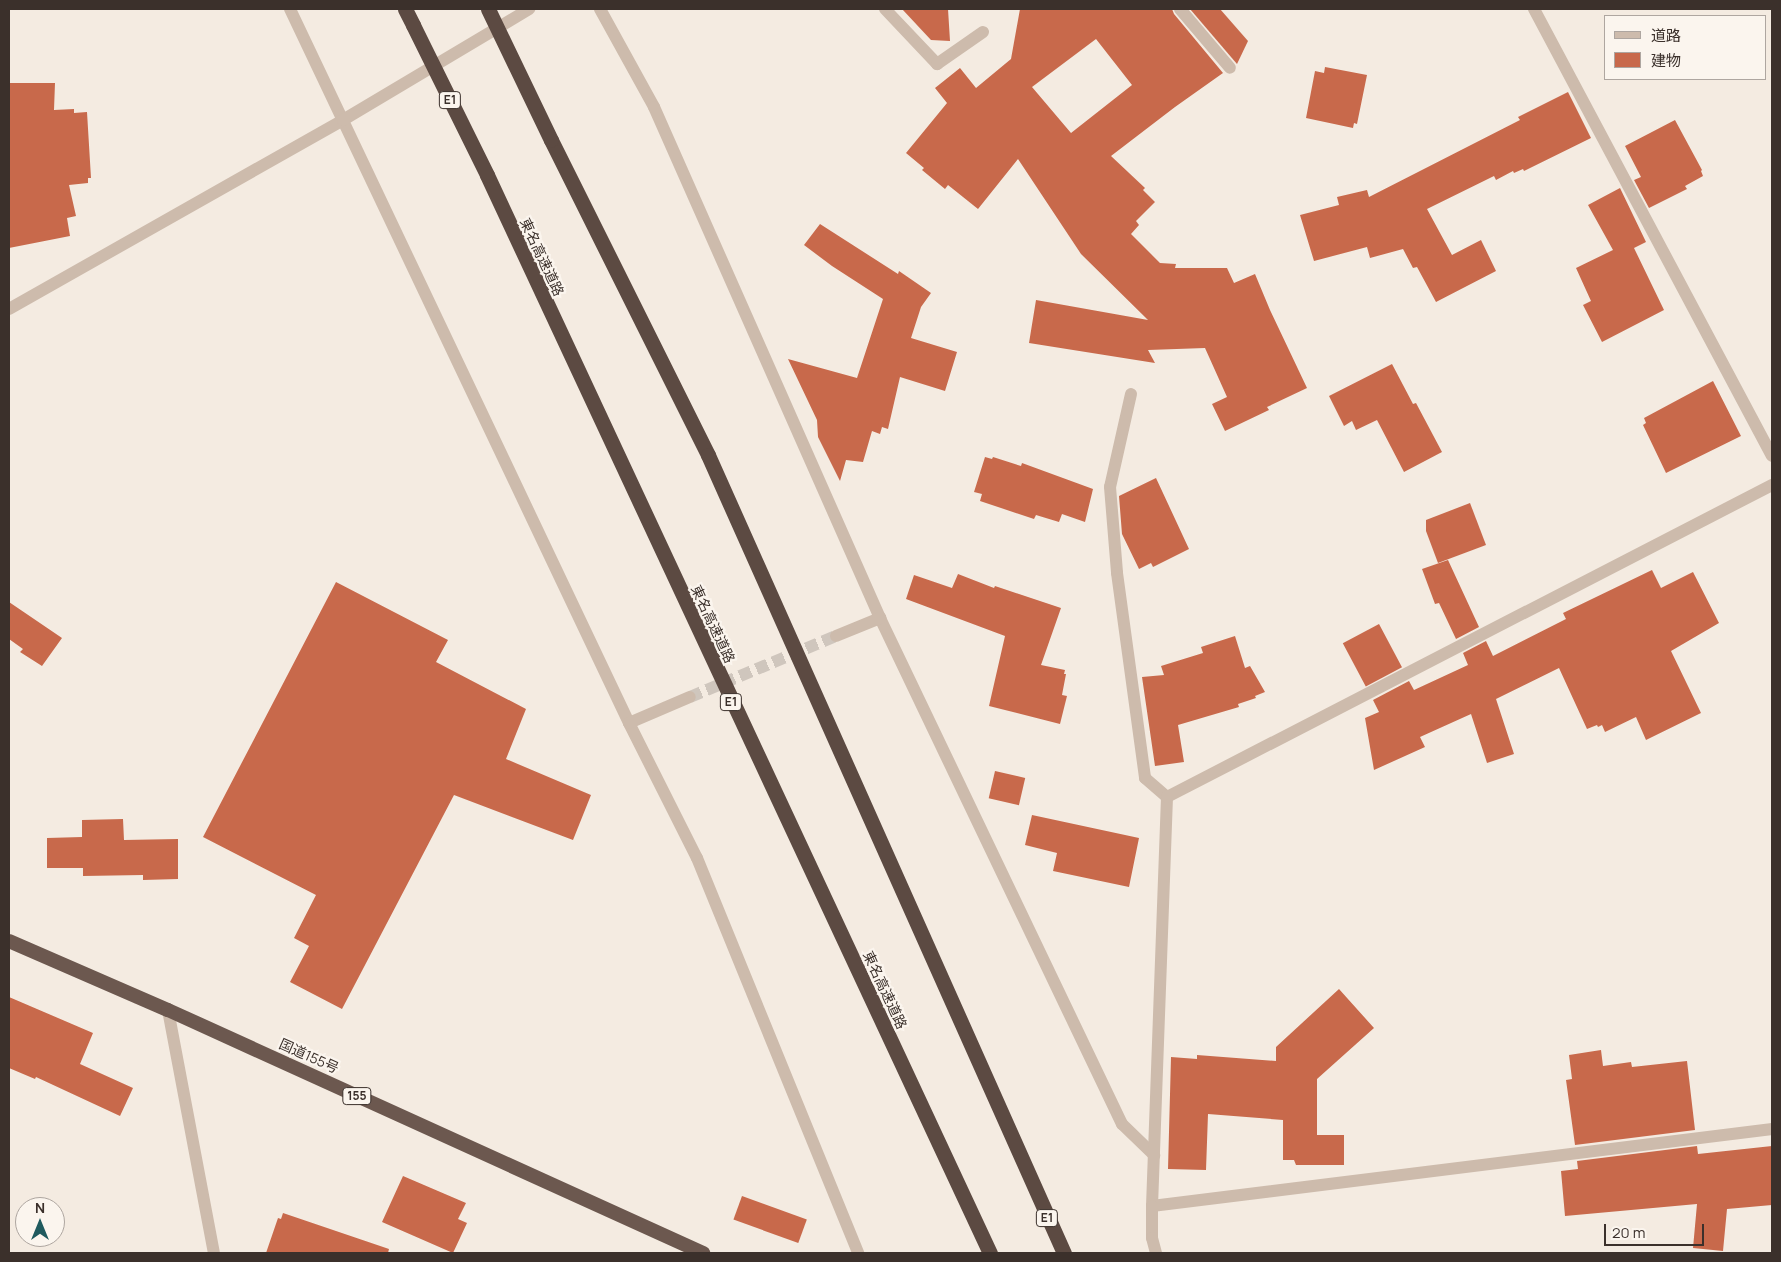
<!DOCTYPE html>
<html>
<head>
<meta charset="utf-8">
<style>
  body { margin:0 }
  #map { position:relative; width:1781px; height:1262px; overflow:hidden; background:#f4ebe1; font-family:Manrope,"Noto Sans JP",sans-serif }
  div>[style] { position:absolute }
  [style*='--x'] { left:calc(var(--x)*1px); top:calc(var(--y)*1px); width:calc(var(--w)*1px); rotate:calc(var(--a)*1deg) }
  .building>* { inset:0; background:#c8694b; transform-origin:0 0 }
  .minor-tunnel>* { height:12px; margin-top:-6px; transform-origin:0; background:repeating-linear-gradient(90deg,#cfc6bd 0 12px,transparent 0 18px) }
  .minor>* { height:12px; margin:-6px; padding:0 6px; transform-origin:6px; border-radius:6px; background:#cdbbac }
  .tertiary>* { height:12px; margin:-6px; padding:0 6px; transform-origin:6px; border-radius:6px; background:#cdbbac }
  .trunk>* { height:14px; margin:-7px; padding:0 7px; transform-origin:7px; border-radius:7px; background:#6c584f }
  .motorway>* { height:15px; margin:-7.5px; padding:0 7.5px; transform-origin:7.5px; border-radius:7.5px; background:#5c4a42 }
  .motorway-bridge>* { height:15px; margin:-7.5px; padding:0 7.5px; transform-origin:7.5px; border-radius:7.5px; background:#5c4a42 }
  span { translate:-50% -50%; white-space:nowrap; text-align:center; line-height:1.15; -webkit-text-stroke:4.5px #fbf5ee; paint-order:stroke }
  .shield-label span { padding:1px 4px; background:#fbf5ee; border:1px solid; border-radius:4px; -webkit-text-stroke-width:0 }
  .shield-label { font-size:12px; color:#3b302b; font-weight:700 }
  .street-label { font-size:14px; color:#3b302b }
  .frame { position:absolute; inset:0; border:10px solid #3b302b; pointer-events:none }
  .legend { position:absolute; left:1604px; top:15px; width:162px; height:65px; box-sizing:border-box; background:#fbf5ee; border:1px solid #aea6a0; margin:0; padding:6px 9px; list-style:none; font-size:15px; color:#3b302b }
  .legend li { display:flex; align-items:center; gap:10px; height:25px }
  .legend b { width:25px; border:1px solid #aea6a0 }
  .north { position:absolute; left:15px; top:1197px; width:50px; height:50px; box-sizing:border-box; background:#fbf5ee; border:1px solid #aea6a0; border-radius:50%; rotate:0deg; font-size:14px; font-weight:700; line-height:20px; text-align:center; color:#3b302b }
  .north::after { content:''; display:block; margin:auto; width:18px; height:22px; background:#1f5a5e; clip-path:polygon(50% 0,100% 100%,50% 72%,0 100%) }
  .scale { position:absolute; left:1604px; top:1224px; width:100px; height:22px; box-sizing:border-box; border:2px solid #3b302b; border-top:0; padding-left:6px; font-size:15px; line-height:18px; white-space:nowrap; color:#3b302b; -webkit-text-stroke:4px #fbf5ee; paint-order:stroke }
</style>
</head>
<body>
<div id="map">
  <div class="building">
    <div style="clip-path:polygon(902px 9px,948px 9px,950px 41px,931px 40px)"></div>
    <div style="clip-path:polygon(evenodd,1020px 9px,1172px 9px,1174px 14px,1223px 73px,1175px 107px,1111px 156px,1145px 188px,1143px 190px,1155px 202px,1136px 221px,1139px 225px,1131px 234px,1160px 263px,1176px 264px,1175px 268px,1227px 268px,1234px 283px,1255px 274px,1270px 310px,1307px 388px,1267px 407px,1269px 410px,1225px 431px,1212px 404px,1227px 397px,1205px 348px,1148px 350px,1155px 363px,1029px 343px,1036px 300px,1148px 320px,1081px 254px,1018px 159px,978px 209px,948px 185px,945px 189px,922px 170px,924px 168px,906px 153px,947px 103px,935px 88px,960px 68px,976px 88px,1011px 59px,1020px 9px,1096px 39px,1132px 85px,1071px 133px,1032px 87px,1096px 39px)"></div>
    <div style="clip-path:polygon(1190px 9px,1220px 9px,1248px 41px,1237px 64px)"></div>
    <div style="clip-path:polygon(1325px 67px,1367px 75px,1357px 124px,1354px 123px,1353px 128px,1306px 118px,1315px 71px,1324px 73px)"></div>
    <div style="clip-path:polygon(9px 83px,55px 83px,54px 110px,74px 109px,74px 113px,87px 112px,91px 178px,88px 178px,88px 183px,69px 185px,76px 216px,67px 218px,70px 236px,9px 248px)"></div>
    <div style="clip-path:polygon(1568px 92px,1591px 138px,1524px 171px,1523px 169px,1514px 173px,1513px 171px,1496px 180px,1494px 176px,1427px 209px,1452px 255px,1481px 240px,1496px 271px,1436px 302px,1417px 267px,1413px 268px,1403px 249px,1370px 258px,1367px 247px,1314px 261px,1300px 215px,1339px 205px,1337px 197px,1367px 190px,1369px 197px,1520px 120px,1518px 117px)"></div>
    <div style="clip-path:polygon(1675px 120px,1702px 170px,1701px 171px,1703px 176px,1685px 186px,1687px 189px,1649px 208px,1634px 180px,1641px 177px,1625px 146px)"></div>
    <div style="clip-path:polygon(1620px 188px,1646px 242px,1634px 248px,1664px 310px,1602px 342px,1583px 305px,1591px 301px,1576px 268px,1613px 250px,1588px 205px)"></div>
    <div style="clip-path:polygon(820px 224px,898px 274px,899px 271px,931px 293px,921px 307px,911px 338px,957px 352px,945px 391px,900px 377px,888px 429px,882px 427px,880px 434px,872px 431px,863px 462px,846px 460px,840px 481px,818px 437px,817px 420px,788px 359px,857px 378px,883px 299px,832px 266px,804px 245px)"></div>
    <div style="clip-path:polygon(1392px 364px,1413px 404px,1416px 403px,1442px 452px,1404px 472px,1377px 420px,1356px 430px,1352px 421px,1344px 426px,1329px 396px)"></div>
    <div style="clip-path:polygon(1713px 381px,1741px 436px,1666px 473px,1643px 425px,1646px 423px,1644px 418px)"></div>
    <div style="clip-path:polygon(985px 457px,992px 459px,993px 457px,1021px 466px,1022px 463px,1093px 489px,1085px 522px,1062px 514px,1059px 522px,1036px 515px,1034px 519px,980px 501px,982px 494px,974px 492px)"></div>
    <div style="clip-path:polygon(1156px 478px,1189px 549px,1153px 567px,1151px 563px,1139px 569px,1122px 534px,1119px 496px)"></div>
    <div style="clip-path:polygon(1470px 503px,1486px 545px,1438px 563px,1426px 531px,1426px 520px)"></div>
    <div style="clip-path:polygon(1448px 560px,1479px 627px,1456px 639px,1439px 603px,1435px 604px,1422px 569px)"></div>
    <div style="clip-path:polygon(1652px 570px,1661px 588px,1693px 572px,1719px 623px,1671px 651px,1701px 713px,1646px 740px,1636px 717px,1605px 732px,1602px 725px,1598px 727px,1597px 725px,1587px 729px,1559px 668px,1496px 699px,1514px 754px,1487px 763px,1471px 714px,1420px 737px,1425px 747px,1374px 770px,1365px 718px,1379px 712px,1373px 700px,1409px 681px,1414px 690px,1468px 665px,1463px 653px,1486px 641px,1493px 656px,1566px 619px,1563px 613px)"></div>
    <div style="clip-path:polygon(958px 574px,994px 588px,995px 586px,1061px 608px,1041px 665px,1065px 670px,1064px 674px,1066px 674px,1062px 695px,1067px 696px,1060px 724px,989px 706px,1005px 636px,906px 599px,914px 575px,952px 588px)"></div>
    <div style="clip-path:polygon(336px 582px,448px 640px,436px 662px,526px 709px,506px 759px,591px 795px,573px 840px,454px 795px,342px 1009px,290px 982px,309px 946px,294px 938px,316px 895px,203px 837px)"></div>
    <div style="clip-path:polygon(9px 602px,62px 638px,42px 666px,20px 652px,23px 649px,9px 639px)"></div>
    <div style="left:1379px;top:624px;width:49px;height:41px;rotate:62deg"></div>
    <div style="clip-path:polygon(1235px 636px,1245px 668px,1250px 666px,1265px 692px,1255px 696px,1256px 698px,1238px 704px,1239px 707px,1178px 725px,1184px 762px,1155px 766px,1142px 677px,1164px 675px,1161px 666px,1203px 653px,1201px 647px)"></div>
    <div style="left:995px;top:771px;width:31px;height:28px;rotate:13deg"></div>
    <div style="clip-path:polygon(1032px 815px,1139px 838px,1129px 887px,1053px 871px,1057px 853px,1025px 845px)"></div>
    <div style="clip-path:polygon(123px 819px,124px 840px,178px 839px,178px 879px,143px 880px,143px 875px,83px 876px,83px 868px,47px 868px,47px 838px,82px 837px,82px 820px)"></div>
    <div style="clip-path:polygon(1339px 989px,1374px 1028px,1317px 1079px,1317px 1135px,1344px 1135px,1344px 1165px,1296px 1165px,1294px 1160px,1283px 1160px,1283px 1120px,1208px 1114px,1206px 1170px,1168px 1169px,1171px 1057px,1197px 1059px,1197px 1055px,1276px 1061px,1276px 1047px)"></div>
    <div style="clip-path:polygon(9px 997px,93px 1033px,80px 1064px,133px 1088px,120px 1116px,36px 1077px,35px 1079px,9px 1068px)"></div>
    <div style="clip-path:polygon(1601px 1050px,1603px 1066px,1631px 1062px,1632px 1067px,1687px 1061px,1695px 1130px,1575px 1145px,1566px 1080px,1572px 1079px,1569px 1055px)"></div>
    <div style="clip-path:polygon(1697px 1146px,1698px 1154px,1772px 1146px,1772px 1205px,1727px 1209px,1723px 1251px,1693px 1248px,1697px 1204px,1565px 1216px,1561px 1171px,1578px 1169px,1577px 1161px)"></div>
    <div style="clip-path:polygon(403px 1176px,466px 1203px,458px 1219px,467px 1223px,453px 1253px,382px 1222px)"></div>
    <div style="left:742px;top:1196px;width:69px;height:25px;rotate:20deg"></div>
    <div style="clip-path:polygon(283px 1213px,389px 1249px,388px 1253px,266px 1253px,278px 1218px,281px 1219px)"></div>
  </div>
  <div class="minor-tunnel">
    <div style="--x:690;--y:697;--w:158;--a:-22.7"></div>
  </div>
  <div class="minor">
    <div style="--x:290;--y:9;--w:790;--a:64.6"></div>
    <div style="--x:629;--y:723;--w:151;--a:63.3"></div>
    <div style="--x:697;--y:858;--w:427;--a:67.8"></div>
    <div style="--x:600;--y:9;--w:112;--a:61.1"></div>
    <div style="--x:654;--y:107;--w:559;--a:66.14"></div>
    <div style="--x:880;--y:618;--w:561;--a:64.44"></div>
    <div style="--x:1122;--y:1124;--w:45;--a:44.1"></div>
    <div style="--x:885;--y:9;--w:76;--a:46.6"></div>
    <div style="--x:937;--y:64;--w:56;--a:-34.8"></div>
    <div style="--x:1180;--y:9;--w:77;--a:49.7"></div>
    <div style="--x:1534;--y:9;--w:506;--a:61.97"></div>
    <div style="--x:1131;--y:394;--w:95;--a:102.7"></div>
    <div style="--x:1110;--y:487;--w:86;--a:85.3"></div>
    <div style="--x:1117;--y:573;--w:207;--a:82.2"></div>
    <div style="--x:1145;--y:778;--w:29;--a:41"></div>
    <div style="--x:1167;--y:797;--w:409;--a:92.1"></div>
    <div style="--x:1152;--y:1206;--w:625;--a:-7.08"></div>
    <div style="--x:836;--y:636;--w:48;--a:-22.2"></div>
    <div style="--x:629;--y:723;--w:66;--a:-23.1"></div>
    <div style="--x:1167;--y:797;--w:681;--a:-27.28"></div>
    <div style="--x:168;--y:1010;--w:247;--a:79.3"></div>
    <div style="--x:1152;--y:1206;--w:32;--a:90"></div>
    <div style="--x:1152;--y:1238;--w:16;--a:75"></div>
  </div>
  <div class="tertiary">
    <div style="--x:9;--y:309;--w:384;--a:-29.5"></div>
    <div style="--x:343;--y:120;--w:217;--a:-30.8"></div>
  </div>
  <div class="trunk">
    <div style="--x:9;--y:941;--w:173;--a:23.5"></div>
    <div style="--x:168;--y:1010;--w:588;--a:24.43"></div>
  </div>
  <div class="motorway">
    <div style="--x:405;--y:9;--w:18;--a:63"></div>
    <div style="--x:551;--y:140;--w:352;--a:63.5"></div>
    <div style="--x:708;--y:455;--w:874;--a:65.96"></div>
    <div style="--x:487;--y:175;--w:1190;--a:64.99"></div>
  </div>
  <div class="motorway-bridge">
    <div style="--x:488;--y:9;--w:145;--a:64.3"></div>
    <div style="--x:413;--y:25;--w:167;--a:63.7"></div>
  </div>
  <div class="shield-label">
    <span style="left:450px;top:100px">E1</span>
    <span style="left:731px;top:702px">E1</span>
    <span style="left:357px;top:1096px">155</span>
    <span style="left:1047px;top:1218px">E1</span>
  </div>
  <div class="street-label">
    <span style="left:542px;top:257px;rotate:65deg">東名高速道路</span>
    <span style="left:713px;top:624px;rotate:65deg">東名高速道路</span>
    <span style="left:885px;top:990px;rotate:65deg">東名高速道路</span>
    <span style="left:309px;top:1056px;rotate:24deg">国道155号</span>
  </div>
  <div class="frame"></div>
  <ul class="legend">
  <li><b style="height:6px;background:#cdbbac"></b>道路</li>
  <li><b style="height:14px;background:#c8694b"></b>建物</li>
  </ul>
  <div class="north">N</div>
  <div class="scale">20 m</div>
</div>
</body>
</html>
